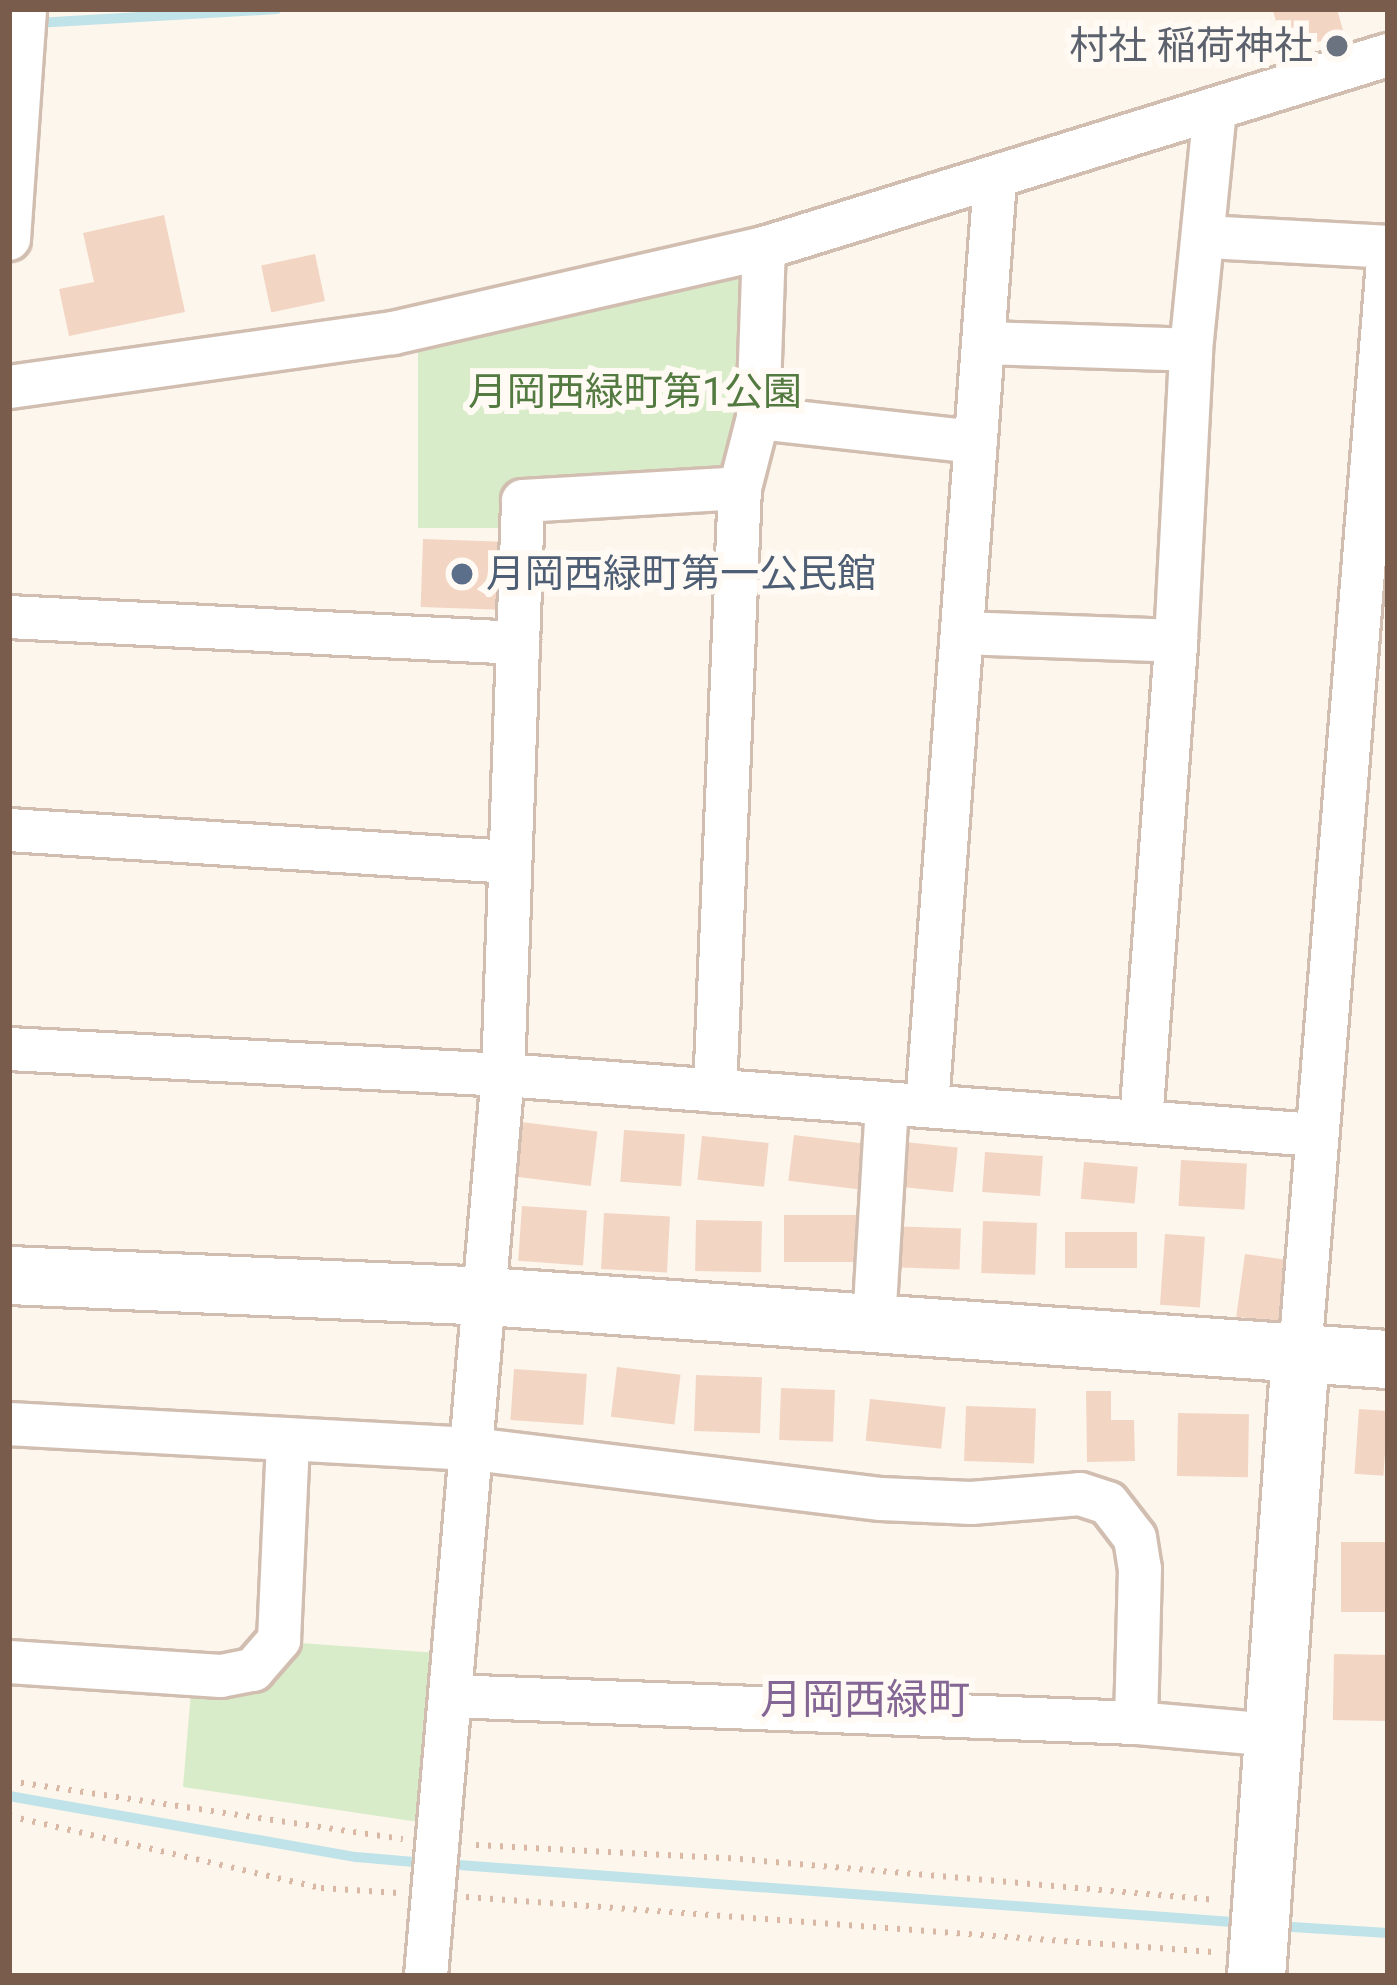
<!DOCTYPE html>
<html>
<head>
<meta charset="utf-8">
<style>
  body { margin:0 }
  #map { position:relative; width:1397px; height:1985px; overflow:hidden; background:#fdf6ec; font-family:Roboto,"Noto Sans JP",sans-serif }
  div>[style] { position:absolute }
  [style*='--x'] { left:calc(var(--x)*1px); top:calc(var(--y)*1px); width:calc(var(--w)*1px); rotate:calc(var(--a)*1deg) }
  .green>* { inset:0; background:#d8ecc9 }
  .stream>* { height:10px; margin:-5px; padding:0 5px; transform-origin:5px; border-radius:5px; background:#bfe3e8 }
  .building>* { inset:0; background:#f3d5c3; transform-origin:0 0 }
  .path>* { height:6px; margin-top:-3px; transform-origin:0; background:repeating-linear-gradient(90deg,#d9b8a5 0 3px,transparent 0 12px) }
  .roads { filter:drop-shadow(3px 0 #d1beb0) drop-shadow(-3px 0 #d1beb0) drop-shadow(0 3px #d1beb0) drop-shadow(0 -3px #d1beb0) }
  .street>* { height:42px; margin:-21px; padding:0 21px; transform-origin:21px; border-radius:21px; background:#fff }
  .secondary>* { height:57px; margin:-28.5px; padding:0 28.5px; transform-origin:28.5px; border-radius:28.5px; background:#fff }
  .dots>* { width:33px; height:33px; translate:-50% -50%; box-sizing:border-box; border:6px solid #fffaf3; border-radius:50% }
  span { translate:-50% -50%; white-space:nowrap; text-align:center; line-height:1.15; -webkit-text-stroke:12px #fffaf3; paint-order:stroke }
  .worship-label { font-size:39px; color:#5b616d }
  .right { translate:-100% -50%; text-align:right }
  .park-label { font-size:39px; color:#537a41 }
  .service-label { font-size:39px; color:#4e5e75 }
  .left { translate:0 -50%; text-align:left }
  .neighbourhood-label { font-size:42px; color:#846695 }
  .frame { position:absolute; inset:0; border:12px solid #7a5c4d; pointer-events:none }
</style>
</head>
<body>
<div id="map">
  <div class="green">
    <div style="clip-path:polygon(741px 266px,736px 487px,518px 492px,510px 528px,418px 528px,418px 340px)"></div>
    <div style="clip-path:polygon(301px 1643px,451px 1654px,432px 1824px,183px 1787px,191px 1692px,264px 1690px)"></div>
  </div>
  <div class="stream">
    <div style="--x:36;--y:23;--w:241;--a:-3.3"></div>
    <div style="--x:9;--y:1796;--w:352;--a:10"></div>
    <div style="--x:356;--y:1857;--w:70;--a:4.9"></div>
    <div style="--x:445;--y:1864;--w:803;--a:4.21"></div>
    <div style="--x:1276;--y:1926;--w:112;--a:3.6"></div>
  </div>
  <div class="building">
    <div style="clip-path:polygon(1337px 9px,1344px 34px,1285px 52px,1273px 11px)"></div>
    <div style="clip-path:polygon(164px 215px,185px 312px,69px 336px,59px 289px,94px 282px,83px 233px)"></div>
    <div style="left:315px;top:254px;width:48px;height:55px;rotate:78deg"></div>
    <div style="left:423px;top:539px;width:80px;height:68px;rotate:2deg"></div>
    <div style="left:521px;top:1122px;width:77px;height:55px;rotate:7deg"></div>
    <div style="left:624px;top:1130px;width:61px;height:52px;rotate:4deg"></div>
    <div style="left:794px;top:1135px;width:70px;height:46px;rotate:7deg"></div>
    <div style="left:702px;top:1136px;width:67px;height:44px;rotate:6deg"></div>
    <div style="left:905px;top:1142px;width:53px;height:45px;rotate:6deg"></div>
    <div style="left:985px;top:1152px;width:58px;height:40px;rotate:4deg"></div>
    <div style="left:1181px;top:1160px;width:66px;height:46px;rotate:3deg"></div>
    <div style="left:1084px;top:1162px;width:54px;height:37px;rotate:5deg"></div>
    <div style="left:522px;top:1206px;width:65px;height:55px;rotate:4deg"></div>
    <div style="left:604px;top:1213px;width:66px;height:56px;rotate:3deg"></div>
    <div style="left:784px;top:1215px;width:73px;height:47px"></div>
    <div style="left:696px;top:1220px;width:66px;height:51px;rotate:1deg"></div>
    <div style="left:983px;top:1221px;width:54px;height:52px;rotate:2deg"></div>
    <div style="left:887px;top:1226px;width:74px;height:41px;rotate:2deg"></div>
    <div style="left:1065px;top:1232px;width:72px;height:36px"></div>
    <div style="left:1165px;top:1234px;width:40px;height:71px;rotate:4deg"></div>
    <div style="left:1245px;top:1254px;width:49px;height:63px;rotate:8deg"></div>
    <div style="left:617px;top:1367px;width:64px;height:50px;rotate:7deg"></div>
    <div style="left:514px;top:1369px;width:73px;height:51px;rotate:4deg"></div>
    <div style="left:696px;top:1375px;width:66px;height:56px;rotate:2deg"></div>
    <div style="left:781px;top:1388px;width:54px;height:52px;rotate:2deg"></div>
    <div style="clip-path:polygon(1086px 1391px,1111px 1391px,1111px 1420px,1134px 1420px,1135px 1461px,1087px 1462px)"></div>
    <div style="left:870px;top:1399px;width:76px;height:42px;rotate:6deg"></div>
    <div style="left:966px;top:1406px;width:70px;height:55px;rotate:2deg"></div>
    <div style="left:1359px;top:1409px;width:29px;height:65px;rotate:4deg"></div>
    <div style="left:1178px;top:1413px;width:71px;height:63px;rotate:1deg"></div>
    <div style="left:1341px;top:1542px;width:47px;height:70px"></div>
    <div style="left:1334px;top:1654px;width:54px;height:66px;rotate:1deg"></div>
  </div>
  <div class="path">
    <div style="--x:9;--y:1781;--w:398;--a:8.4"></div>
    <div style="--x:9;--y:1816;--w:320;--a:13"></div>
    <div style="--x:321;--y:1888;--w:78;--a:3.7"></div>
    <div style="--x:476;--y:1845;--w:252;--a:3"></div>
    <div style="--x:728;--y:1858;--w:491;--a:4.9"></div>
    <div style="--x:466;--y:1897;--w:748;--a:4.22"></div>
  </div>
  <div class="roads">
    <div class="street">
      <div style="--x:1206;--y:237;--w:182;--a:3.1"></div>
      <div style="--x:9;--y:239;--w:231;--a:-86"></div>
      <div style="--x:984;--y:343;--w:207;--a:1.9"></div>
      <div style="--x:9;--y:387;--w:388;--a:-8"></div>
      <div style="--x:393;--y:333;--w:381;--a:-12.9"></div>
      <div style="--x:764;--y:248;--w:653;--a:-17.19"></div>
      <div style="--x:758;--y:418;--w:219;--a:6.3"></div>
      <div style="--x:9;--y:617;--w:510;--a:2.92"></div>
      <div style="--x:962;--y:633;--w:214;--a:2.1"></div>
      <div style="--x:9;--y:830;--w:502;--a:3.65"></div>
      <div style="--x:9;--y:1049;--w:495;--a:3"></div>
      <div style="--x:503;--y:1075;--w:816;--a:4.22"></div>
      <div style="--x:715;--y:1091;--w:604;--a:-87.63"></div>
      <div style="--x:740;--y:488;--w:72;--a:-75.6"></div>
      <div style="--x:758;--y:418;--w:170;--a:-88"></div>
      <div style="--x:927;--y:1106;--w:928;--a:-85.8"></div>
      <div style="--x:1141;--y:1122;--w:482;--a:-85.8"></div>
      <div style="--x:1176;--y:641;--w:291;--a:-87"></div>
      <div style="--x:1191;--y:350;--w:241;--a:-84.3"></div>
      <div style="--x:874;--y:1323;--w:219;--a:-86.6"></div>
      <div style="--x:1300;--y:1353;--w:1095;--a:-85.39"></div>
      <div style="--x:9;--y:1424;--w:465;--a:3.1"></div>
      <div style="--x:473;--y:1449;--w:411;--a:7"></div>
      <div style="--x:881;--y:1499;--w:90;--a:2.5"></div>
      <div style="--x:971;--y:1503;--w:109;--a:-4.7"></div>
      <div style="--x:1080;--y:1494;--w:29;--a:18"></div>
      <div style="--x:1108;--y:1503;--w:44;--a:52.4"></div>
      <div style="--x:1135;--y:1538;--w:31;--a:81"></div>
      <div style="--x:1140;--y:1569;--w:154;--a:91.5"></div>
      <div style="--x:9;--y:1662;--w:212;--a:3.8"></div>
      <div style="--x:221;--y:1676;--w:33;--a:-11"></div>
      <div style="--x:253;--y:1670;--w:40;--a:-49"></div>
      <div style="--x:279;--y:1640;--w:201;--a:-87.4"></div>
      <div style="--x:451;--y:1696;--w:686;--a:2.26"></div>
      <div style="--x:1136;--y:1723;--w:138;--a:5"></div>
      <div style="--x:426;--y:1976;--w:904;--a:-85.12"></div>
      <div style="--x:503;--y:1075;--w:574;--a:-88"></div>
      <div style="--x:523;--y:501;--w:217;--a:-3.4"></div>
    </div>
    <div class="secondary">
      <div style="--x:9;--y:1275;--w:477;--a:2.5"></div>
      <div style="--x:486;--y:1296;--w:904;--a:4"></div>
      <div style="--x:1256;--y:1976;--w:625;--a:-85.96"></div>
    </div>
  </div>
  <div class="dots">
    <div style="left:1337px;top:46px;background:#6b7280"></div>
    <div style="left:462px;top:574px;background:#5c6f8a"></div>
  </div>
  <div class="worship-label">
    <span class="right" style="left:1313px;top:46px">村社 稲荷神社</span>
  </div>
  <div class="park-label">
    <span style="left:635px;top:392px">月岡西緑町第1公園</span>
  </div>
  <div class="service-label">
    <span class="left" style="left:486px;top:574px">月岡西緑町第一公民館</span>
  </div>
  <div class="neighbourhood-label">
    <span style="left:865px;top:1700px">月岡西緑町</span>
  </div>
  <div class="frame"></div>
</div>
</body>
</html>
